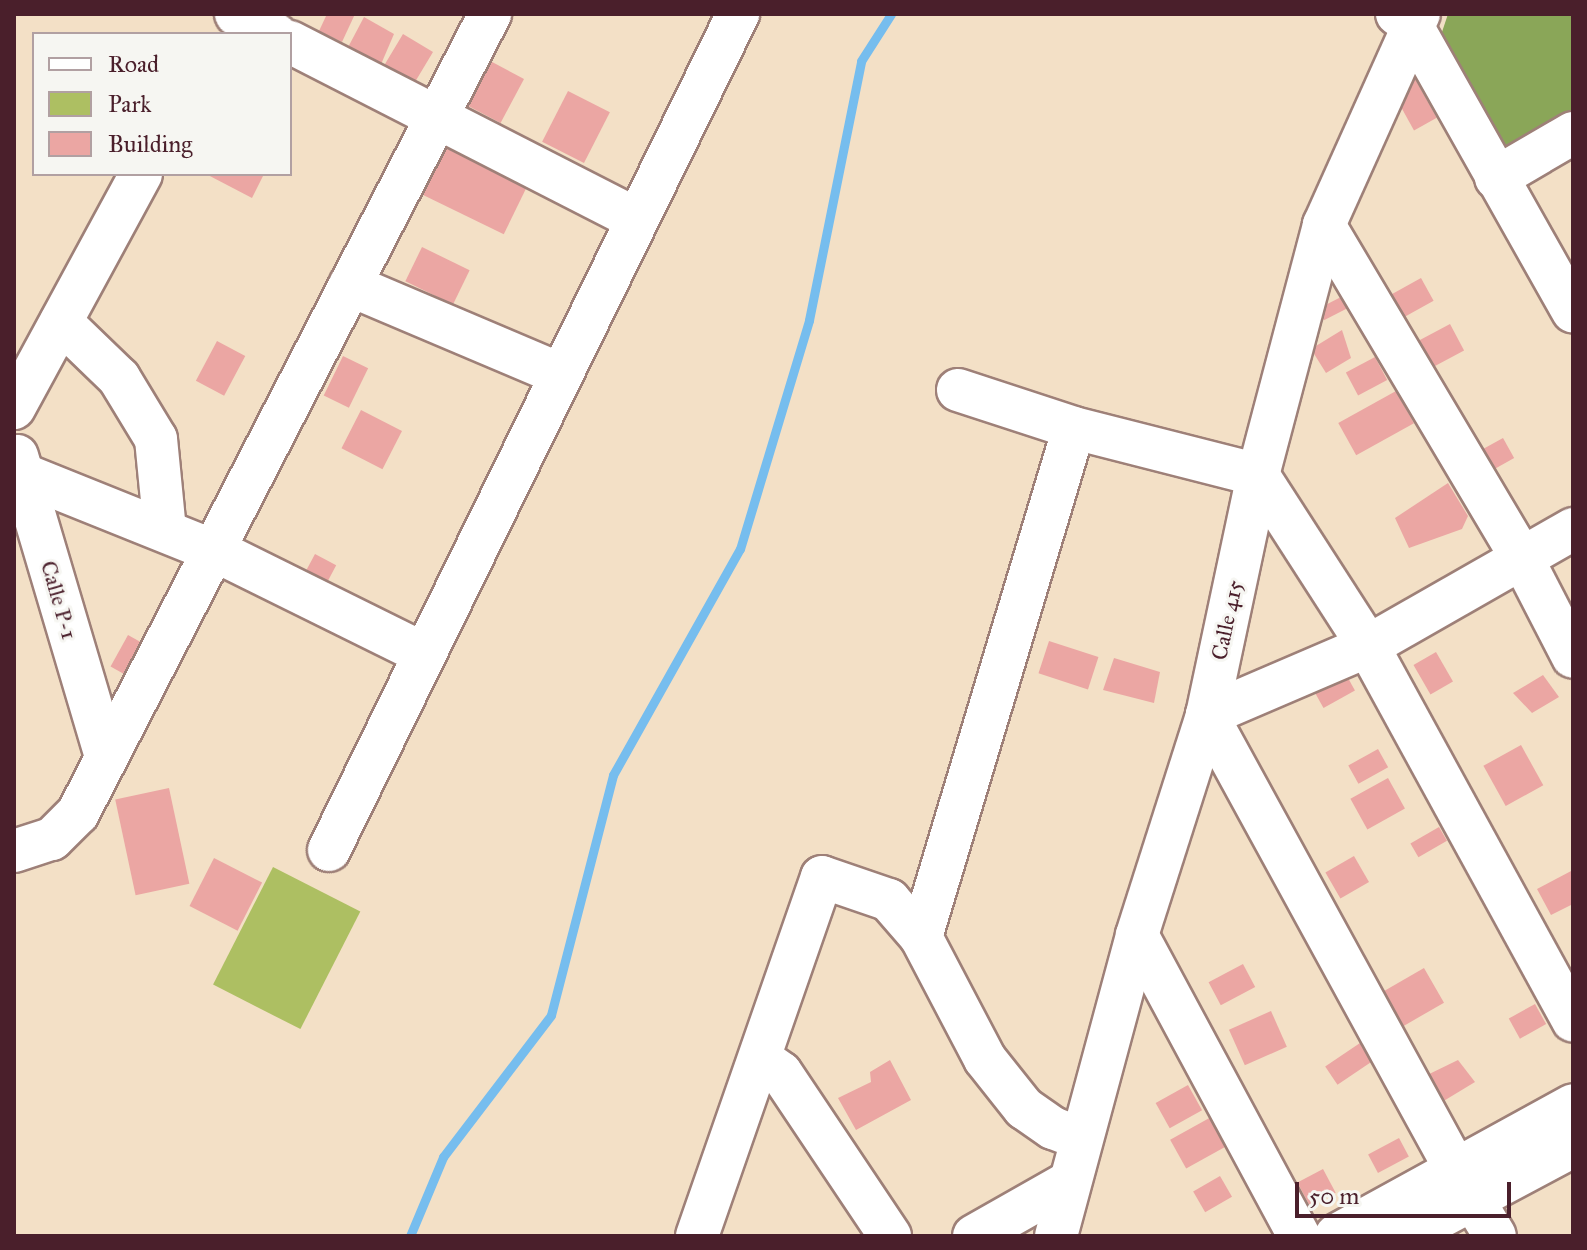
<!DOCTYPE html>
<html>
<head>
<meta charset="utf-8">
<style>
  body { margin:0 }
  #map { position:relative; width:1587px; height:1250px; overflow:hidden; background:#f3e0c6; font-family:"IM FELL Great Primer",serif }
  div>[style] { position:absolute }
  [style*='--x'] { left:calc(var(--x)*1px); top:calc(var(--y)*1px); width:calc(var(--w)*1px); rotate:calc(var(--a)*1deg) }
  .green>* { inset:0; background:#adbf62; transform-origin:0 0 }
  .forest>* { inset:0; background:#8aa658 }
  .stream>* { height:9px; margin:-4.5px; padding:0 4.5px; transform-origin:4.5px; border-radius:4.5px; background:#76bdee }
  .building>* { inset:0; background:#eba6a3; transform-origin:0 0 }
  .roads { filter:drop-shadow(2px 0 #9e8078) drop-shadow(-2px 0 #9e8078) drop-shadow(0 2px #9e8078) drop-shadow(0 -2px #9e8078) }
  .minor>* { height:42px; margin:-21px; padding:0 21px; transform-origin:21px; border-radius:21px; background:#fff }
  .major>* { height:44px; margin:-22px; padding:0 22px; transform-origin:22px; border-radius:22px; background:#fff }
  span { translate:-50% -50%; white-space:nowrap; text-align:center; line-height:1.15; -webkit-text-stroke:6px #f6f6f2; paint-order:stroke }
  .street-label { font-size:22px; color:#4a1f2b }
  .frame { position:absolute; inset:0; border:16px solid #4a1f2b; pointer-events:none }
  .legend { position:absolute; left:32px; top:32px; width:260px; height:144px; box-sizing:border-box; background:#f6f6f2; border:2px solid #b1a0a2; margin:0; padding:10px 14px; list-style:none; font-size:24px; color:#4a1f2b }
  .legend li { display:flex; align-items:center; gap:16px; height:40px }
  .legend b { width:40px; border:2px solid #b1a0a2 }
  .scale { position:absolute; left:1295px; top:1182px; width:216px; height:36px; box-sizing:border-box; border:4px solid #4a1f2b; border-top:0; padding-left:10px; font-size:24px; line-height:28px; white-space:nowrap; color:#4a1f2b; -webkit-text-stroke:6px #f6f6f2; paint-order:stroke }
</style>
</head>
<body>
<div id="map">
  <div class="green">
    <div style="left:273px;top:867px;width:98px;height:132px;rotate:27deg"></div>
  </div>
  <div class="forest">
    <div style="clip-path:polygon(1448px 14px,1573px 14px,1573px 125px,1508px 163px,1438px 44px)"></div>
  </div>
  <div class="stream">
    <div style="--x:410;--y:1236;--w:86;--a:-67.3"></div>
    <div style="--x:443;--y:1157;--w:178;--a:-52.7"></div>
    <div style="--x:551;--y:1015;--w:248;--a:-75.5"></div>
    <div style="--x:613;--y:775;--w:259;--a:-60.7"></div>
    <div style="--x:740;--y:549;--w:239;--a:-73.2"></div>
    <div style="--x:809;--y:320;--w:264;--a:-78.6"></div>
    <div style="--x:861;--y:61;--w:56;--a:-57.4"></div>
  </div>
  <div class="building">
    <div style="clip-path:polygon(327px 14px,355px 14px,342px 42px,319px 31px)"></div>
    <div style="clip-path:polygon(364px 17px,394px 34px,379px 69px,345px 53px)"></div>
    <div style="left:403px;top:34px;width:35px;height:39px;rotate:31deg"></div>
    <div style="left:479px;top:55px;width:51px;height:50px;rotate:28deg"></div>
    <div style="left:1413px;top:75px;width:49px;height:26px;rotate:61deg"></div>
    <div style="left:568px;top:91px;width:47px;height:57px;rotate:27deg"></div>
    <div style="left:433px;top:133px;width:108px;height:60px;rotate:26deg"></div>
    <div style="clip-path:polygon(206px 174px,264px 174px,252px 198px)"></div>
    <div style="left:422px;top:247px;width:53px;height:38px;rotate:26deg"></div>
    <div style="left:1421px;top:278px;width:26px;height:34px;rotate:61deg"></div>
    <div style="left:1343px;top:296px;width:13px;height:28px;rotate:63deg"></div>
    <div style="left:1450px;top:324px;width:30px;height:42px;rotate:62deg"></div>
    <div style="clip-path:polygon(1342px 330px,1351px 358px,1326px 373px,1311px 349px)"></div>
    <div style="left:217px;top:341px;width:32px;height:45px;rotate:28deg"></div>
    <div style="left:343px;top:356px;width:28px;height:44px;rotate:26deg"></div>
    <div style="left:1375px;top:357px;width:26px;height:33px;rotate:62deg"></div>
    <div style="left:1396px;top:391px;width:37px;height:66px;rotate:61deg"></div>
    <div style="left:361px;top:410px;width:46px;height:43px;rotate:27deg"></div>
    <div style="left:1503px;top:438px;width:23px;height:28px;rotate:61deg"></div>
    <div style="clip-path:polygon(1448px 483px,1468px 516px,1462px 529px,1409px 548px,1395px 518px)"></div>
    <div style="left:315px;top:554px;width:24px;height:31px;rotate:28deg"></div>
    <div style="left:128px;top:635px;width:21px;height:36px;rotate:29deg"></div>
    <div style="left:1049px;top:641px;width:52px;height:34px;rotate:18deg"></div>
    <div style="left:1436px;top:652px;width:34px;height:26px;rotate:60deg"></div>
    <div style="clip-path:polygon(1114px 658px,1160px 672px,1154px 703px,1103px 690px)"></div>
    <div style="left:1338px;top:660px;width:35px;height:36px;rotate:61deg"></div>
    <div style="clip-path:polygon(1543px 675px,1559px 697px,1532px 713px,1513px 693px)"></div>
    <div style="left:1521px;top:745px;width:46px;height:43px;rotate:61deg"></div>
    <div style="left:1378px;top:749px;width:21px;height:34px;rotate:61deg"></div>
    <div style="left:1388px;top:778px;width:35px;height:43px;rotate:61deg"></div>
    <div style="left:169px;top:788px;width:98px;height:55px;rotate:78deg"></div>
    <div style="left:1439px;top:827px;width:16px;height:33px;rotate:60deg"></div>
    <div style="left:1354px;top:856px;width:30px;height:33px;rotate:60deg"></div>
    <div style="left:214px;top:858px;width:54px;height:54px;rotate:27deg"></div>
    <div style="clip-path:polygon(1573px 870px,1573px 904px,1551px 915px,1537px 889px)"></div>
    <div style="left:1243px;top:964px;width:26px;height:39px;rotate:62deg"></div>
    <div style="left:1424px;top:968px;width:40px;height:53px;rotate:60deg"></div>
    <div style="left:1535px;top:1004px;width:23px;height:30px;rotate:61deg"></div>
    <div style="left:1271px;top:1011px;width:39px;height:46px;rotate:66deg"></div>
    <div style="left:1360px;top:1043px;width:22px;height:42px;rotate:56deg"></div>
    <div style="clip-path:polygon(890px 1060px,911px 1100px,856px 1130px,838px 1098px,871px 1082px,870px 1072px)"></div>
    <div style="clip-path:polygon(1458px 1060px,1475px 1082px,1437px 1105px,1421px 1078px)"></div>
    <div style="left:1188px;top:1085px;width:29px;height:37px;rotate:61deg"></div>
    <div style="left:1213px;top:1116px;width:33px;height:49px;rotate:61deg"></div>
    <div style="left:1399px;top:1138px;width:21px;height:35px;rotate:62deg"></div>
    <div style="left:1323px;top:1169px;width:27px;height:29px;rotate:62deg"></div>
    <div style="left:1220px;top:1176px;width:24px;height:31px;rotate:60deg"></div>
  </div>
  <div class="roads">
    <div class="minor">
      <div style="--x:236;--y:14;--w:44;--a:27.1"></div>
      <div style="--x:1397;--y:14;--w:17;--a:36"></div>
      <div style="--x:1411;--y:24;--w:330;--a:60.6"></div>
      <div style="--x:290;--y:42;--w:389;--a:27.1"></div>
      <div style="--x:1496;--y:178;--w:89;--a:-30.3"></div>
      <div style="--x:1324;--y:225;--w:387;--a:59.3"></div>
      <div style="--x:1522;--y:558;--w:111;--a:62.7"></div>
      <div style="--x:350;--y:285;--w:228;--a:23"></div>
      <div style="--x:61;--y:322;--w:81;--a:44"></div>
      <div style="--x:119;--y:378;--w:71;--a:58.8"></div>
      <div style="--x:156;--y:439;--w:91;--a:84.4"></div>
      <div style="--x:958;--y:390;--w:122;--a:18.1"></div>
      <div style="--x:1074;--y:428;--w:190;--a:14.3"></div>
      <div style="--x:1258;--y:475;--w:203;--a:57.2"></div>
      <div style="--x:1368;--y:646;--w:427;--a:61.3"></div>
      <div style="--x:14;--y:408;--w:266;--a:-61.5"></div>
      <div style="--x:17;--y:456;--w:311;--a:73.5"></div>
      <div style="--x:22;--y:474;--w:220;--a:21.9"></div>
      <div style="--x:226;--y:556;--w:221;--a:26.3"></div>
      <div style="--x:329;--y:850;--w:931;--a:-63.93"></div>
      <div style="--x:14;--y:851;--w:40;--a:-18"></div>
      <div style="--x:52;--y:839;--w:37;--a:-45"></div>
      <div style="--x:78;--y:813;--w:899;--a:-62.72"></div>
      <div style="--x:1137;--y:935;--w:342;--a:61.7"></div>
      <div style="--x:921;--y:937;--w:531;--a:-73.27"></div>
      <div style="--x:761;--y:1059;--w:24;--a:35"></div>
      <div style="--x:781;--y:1073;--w:196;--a:56.2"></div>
      <div style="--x:1456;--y:1170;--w:519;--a:-118.69"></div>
      <div style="--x:1207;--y:715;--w:175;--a:-23.2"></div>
      <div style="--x:1368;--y:646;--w:236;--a:-29.7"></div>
      <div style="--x:1472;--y:1198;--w:44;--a:58.8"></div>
      <div style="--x:697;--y:1236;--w:380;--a:-70.8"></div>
      <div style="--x:822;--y:877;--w:71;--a:18.9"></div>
      <div style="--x:889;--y:900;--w:49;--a:49.1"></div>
      <div style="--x:921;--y:937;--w:138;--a:62.3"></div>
      <div style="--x:985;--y:1059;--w:63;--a:51.5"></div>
      <div style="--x:1024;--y:1108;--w:35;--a:35"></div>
      <div style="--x:1053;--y:1128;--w:30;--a:21"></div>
      <div style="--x:974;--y:1236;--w:109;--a:-29.6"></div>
      <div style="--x:1056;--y:1236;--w:312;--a:-74.9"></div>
      <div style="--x:1137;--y:935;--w:231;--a:-72.3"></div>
      <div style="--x:1207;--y:715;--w:245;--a:-78"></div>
      <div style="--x:1258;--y:475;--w:259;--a:-75.2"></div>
      <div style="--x:1324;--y:225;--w:231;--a:-65.8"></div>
    </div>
    <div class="major">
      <div style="--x:1337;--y:1236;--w:269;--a:-28.8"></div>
      <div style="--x:1402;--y:1236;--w:194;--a:-28"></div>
    </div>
  </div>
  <div class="street-label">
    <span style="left:59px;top:600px;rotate:74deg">Calle P-1</span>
    <span style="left:1227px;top:620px;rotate:-78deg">Calle 415</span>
  </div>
  <div class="frame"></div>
  <ul class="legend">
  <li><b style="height:10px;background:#fff"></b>Road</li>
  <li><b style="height:22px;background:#adbf62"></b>Park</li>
  <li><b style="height:22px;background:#eba6a3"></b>Building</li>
  </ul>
  <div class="scale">50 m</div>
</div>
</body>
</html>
